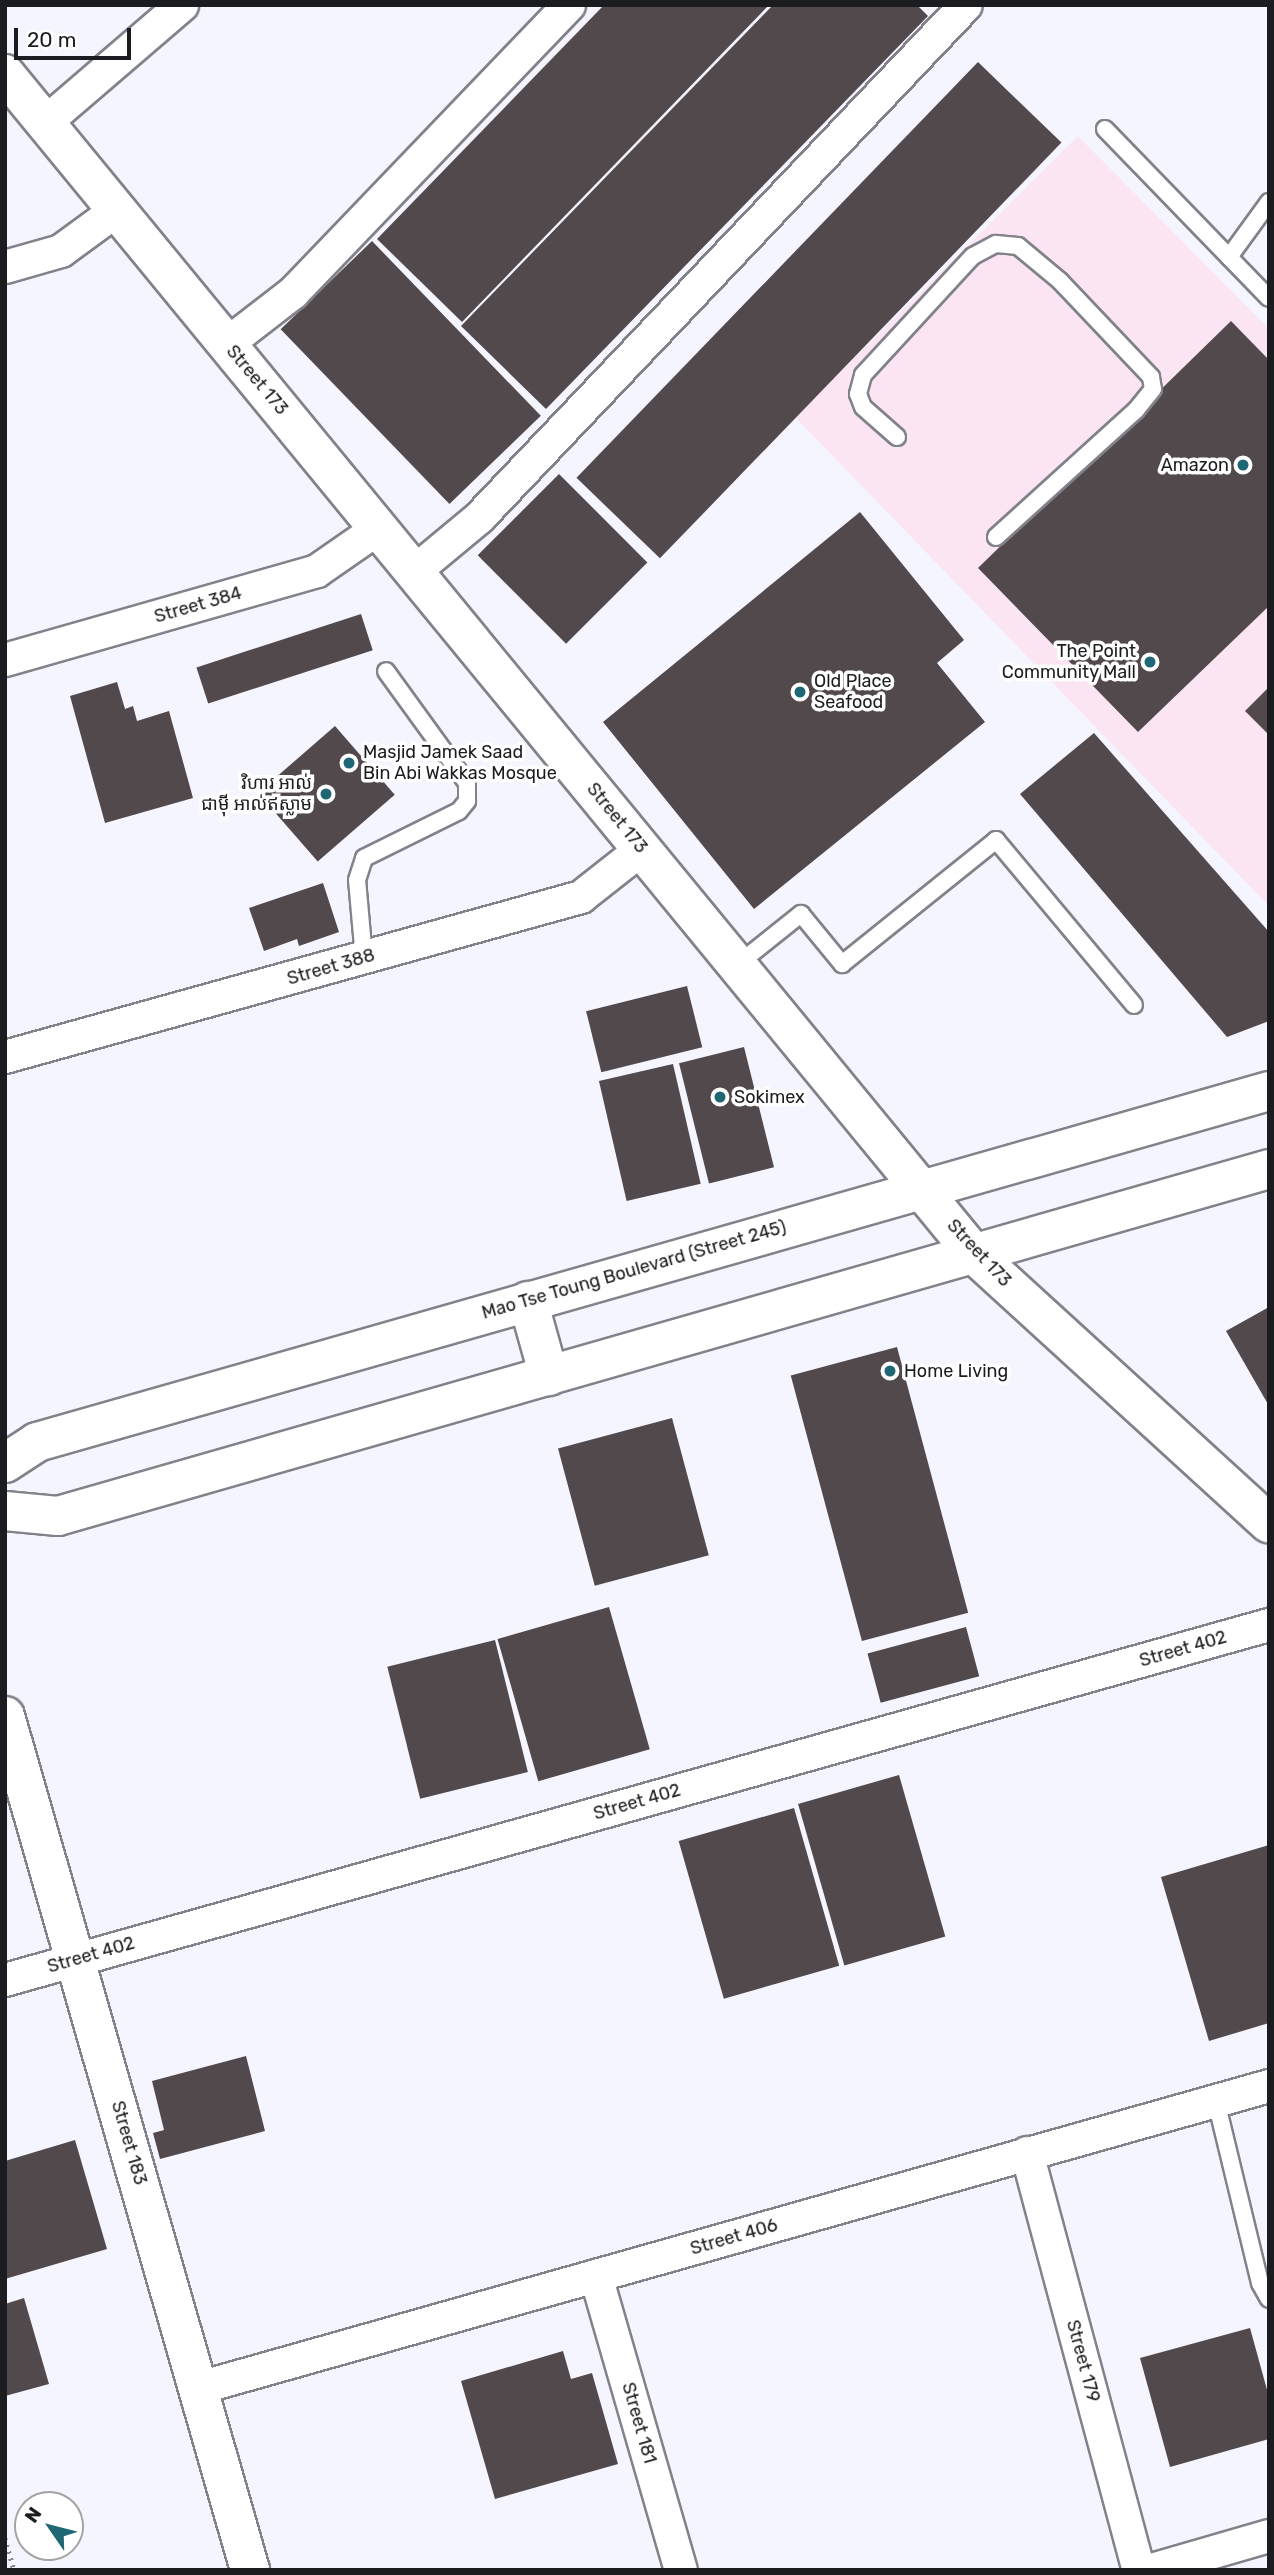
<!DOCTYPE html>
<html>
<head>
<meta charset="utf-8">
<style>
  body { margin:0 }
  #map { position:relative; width:1274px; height:2575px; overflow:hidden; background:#f4f5fe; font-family:Rubik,"Noto Sans Khmer",sans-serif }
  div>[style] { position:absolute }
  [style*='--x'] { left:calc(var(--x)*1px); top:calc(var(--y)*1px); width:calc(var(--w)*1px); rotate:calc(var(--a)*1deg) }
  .commercial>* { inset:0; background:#fbe5f2 }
  .building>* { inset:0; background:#52494d; transform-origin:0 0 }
  .path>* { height:4.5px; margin-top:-2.25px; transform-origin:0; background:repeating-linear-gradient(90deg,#86878d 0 2px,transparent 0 7px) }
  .roads { filter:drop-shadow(2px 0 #81828a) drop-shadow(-2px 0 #81828a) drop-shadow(0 2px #81828a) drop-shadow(0 -2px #81828a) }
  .lane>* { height:16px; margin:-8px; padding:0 8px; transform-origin:8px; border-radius:8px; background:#fff }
  .street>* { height:32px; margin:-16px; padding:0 16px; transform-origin:16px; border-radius:16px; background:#fff }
  .secondary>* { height:38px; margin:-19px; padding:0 19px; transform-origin:19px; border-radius:19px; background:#fff }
  .dots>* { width:19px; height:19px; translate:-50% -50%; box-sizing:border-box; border:4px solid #fff; border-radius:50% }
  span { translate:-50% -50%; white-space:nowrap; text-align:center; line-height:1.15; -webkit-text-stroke:7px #fff; paint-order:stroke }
  .street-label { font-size:18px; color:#1b1c1f }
  .poi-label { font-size:18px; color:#1b1c1f }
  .right { translate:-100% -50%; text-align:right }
  .left { translate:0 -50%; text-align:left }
  .frame { position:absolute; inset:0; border:7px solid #1b1c1f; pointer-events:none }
  .north { position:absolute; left:14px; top:2491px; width:70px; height:70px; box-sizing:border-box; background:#fff; border:2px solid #a4a4a5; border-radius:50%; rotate:305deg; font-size:19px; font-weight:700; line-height:28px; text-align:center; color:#1b1c1f }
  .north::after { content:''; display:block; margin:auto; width:24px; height:32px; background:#206776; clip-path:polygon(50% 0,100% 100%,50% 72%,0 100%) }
  .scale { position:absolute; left:14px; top:28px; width:117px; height:32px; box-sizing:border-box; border:4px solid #1b1c1f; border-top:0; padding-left:9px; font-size:21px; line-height:24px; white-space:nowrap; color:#1b1c1f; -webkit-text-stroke:5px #fff; paint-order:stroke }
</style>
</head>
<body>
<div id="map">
  <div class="commercial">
    <div style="clip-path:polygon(1078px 136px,1269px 329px,1269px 906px,795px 417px)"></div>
  </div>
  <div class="building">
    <div style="clip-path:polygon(604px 5px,769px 5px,462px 322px,377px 239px)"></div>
    <div style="clip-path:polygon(773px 5px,917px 5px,928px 16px,546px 409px,461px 326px)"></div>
    <div style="left:978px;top:62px;width:116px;height:578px;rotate:44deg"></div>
    <div style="left:372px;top:241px;width:243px;height:127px;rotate:46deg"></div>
    <div style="clip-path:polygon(1231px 321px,1269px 360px,1269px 606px,1138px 732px,978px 568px)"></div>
    <div style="left:559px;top:474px;width:125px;height:115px;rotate:45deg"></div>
    <div style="clip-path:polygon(860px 512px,964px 640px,937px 663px,985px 722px,754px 909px,603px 722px)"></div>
    <div style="left:361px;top:614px;width:38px;height:173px;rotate:72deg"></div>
    <div style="clip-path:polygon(117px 682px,125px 709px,133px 706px,137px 721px,169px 711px,193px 798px,105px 823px,70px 696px)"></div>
    <div style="clip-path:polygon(1269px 687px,1269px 735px,1245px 711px)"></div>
    <div style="left:335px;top:726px;width:91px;height:102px;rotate:49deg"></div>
    <div style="clip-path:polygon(1094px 733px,1269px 932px,1269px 1021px,1227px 1037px,1020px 794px)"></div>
    <div style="clip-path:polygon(323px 883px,339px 932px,299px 946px,297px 939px,264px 951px,249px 908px)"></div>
    <div style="left:687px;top:986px;width:63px;height:104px;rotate:76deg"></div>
    <div style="left:744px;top:1047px;width:124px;height:67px;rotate:76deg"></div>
    <div style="left:673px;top:1064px;width:123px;height:76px;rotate:77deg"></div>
    <div style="clip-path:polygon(1269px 1307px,1269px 1406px,1226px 1331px)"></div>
    <div style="left:897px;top:1347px;width:275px;height:110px;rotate:75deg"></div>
    <div style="left:672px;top:1418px;width:142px;height:118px;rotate:75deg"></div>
    <div style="left:609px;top:1607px;width:148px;height:116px;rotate:74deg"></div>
    <div style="left:966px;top:1627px;width:51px;height:102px;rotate:75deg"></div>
    <div style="left:495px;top:1640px;width:136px;height:111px;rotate:76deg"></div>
    <div style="left:899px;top:1775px;width:168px;height:105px;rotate:74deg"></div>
    <div style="left:794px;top:1808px;width:164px;height:120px;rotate:74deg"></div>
    <div style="clip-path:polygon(1269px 1845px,1269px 2023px,1209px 2041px,1161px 1877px)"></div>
    <div style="clip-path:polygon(246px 2056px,265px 2131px,160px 2159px,153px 2133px,164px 2130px,152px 2081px)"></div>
    <div style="clip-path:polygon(75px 2140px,107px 2249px,5px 2279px,5px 2161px)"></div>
    <div style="clip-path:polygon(24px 2298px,49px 2384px,5px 2396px,5px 2304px)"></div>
    <div style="clip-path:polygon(1250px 2328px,1269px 2397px,1269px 2439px,1170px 2467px,1140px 2358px)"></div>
    <div style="clip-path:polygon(563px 2351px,571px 2379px,592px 2373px,618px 2464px,495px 2499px,461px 2381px)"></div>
  </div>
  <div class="path">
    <div style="--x:5;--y:2538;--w:33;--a:74"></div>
  </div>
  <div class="roads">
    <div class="lane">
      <div style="--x:1105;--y:129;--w:235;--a:45.9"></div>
      <div style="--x:1229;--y:257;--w:68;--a:-54"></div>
      <div style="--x:897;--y:437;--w:45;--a:-138.6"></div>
      <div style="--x:863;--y:407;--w:14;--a:-111"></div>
      <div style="--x:858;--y:394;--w:20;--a:-75"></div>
      <div style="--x:863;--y:375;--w:162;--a:-47.3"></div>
      <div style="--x:973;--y:256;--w:26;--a:-28"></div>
      <div style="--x:996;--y:244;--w:22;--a:5"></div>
      <div style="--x:1018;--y:246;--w:55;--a:39.8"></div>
      <div style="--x:1060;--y:281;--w:132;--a:46.5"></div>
      <div style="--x:1151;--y:377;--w:12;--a:81"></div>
      <div style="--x:1153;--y:389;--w:27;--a:129"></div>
      <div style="--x:1136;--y:410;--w:189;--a:137.8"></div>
      <div style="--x:364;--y:958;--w:78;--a:-95.1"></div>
      <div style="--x:357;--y:880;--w:23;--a:-72"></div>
      <div style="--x:364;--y:858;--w:106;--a:-26.3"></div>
      <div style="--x:459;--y:811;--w:13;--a:-51"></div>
      <div style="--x:467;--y:801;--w:18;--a:-90"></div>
      <div style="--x:467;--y:783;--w:138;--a:-125.9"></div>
      <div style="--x:737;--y:965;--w:82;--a:-38.6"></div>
      <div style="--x:801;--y:914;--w:65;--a:50.6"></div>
      <div style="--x:842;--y:964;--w:198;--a:-38.8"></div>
      <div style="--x:996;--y:840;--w:215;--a:50.1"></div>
      <div style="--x:1216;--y:2101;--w:187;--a:76.4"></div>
      <div style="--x:1260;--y:2283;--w:18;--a:61"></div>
    </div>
    <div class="street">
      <div style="--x:45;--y:123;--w:181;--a:-40.7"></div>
      <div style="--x:5;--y:267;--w:58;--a:-15.9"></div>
      <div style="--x:61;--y:251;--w:69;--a:-36.2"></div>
      <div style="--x:227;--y:344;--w:83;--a:-37.7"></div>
      <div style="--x:293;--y:293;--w:399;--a:-46.2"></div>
      <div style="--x:414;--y:572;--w:85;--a:-39.7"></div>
      <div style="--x:479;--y:518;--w:707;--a:-46.49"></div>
      <div style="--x:5;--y:660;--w:324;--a:-15.9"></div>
      <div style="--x:317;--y:571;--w:75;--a:-34.7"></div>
      <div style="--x:5;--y:1057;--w:598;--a:-15.52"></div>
      <div style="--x:581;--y:897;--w:78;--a:-38.2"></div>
      <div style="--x:5;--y:1980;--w:1313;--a:-15.69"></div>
      <div style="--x:1027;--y:2153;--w:432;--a:75"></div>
      <div style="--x:596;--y:2276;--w:306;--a:73.9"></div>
      <div style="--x:199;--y:2388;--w:1112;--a:-15.76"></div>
      <div style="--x:1152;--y:2570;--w:122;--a:-16.2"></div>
    </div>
    <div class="secondary">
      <div style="--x:5;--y:74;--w:1528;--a:50.6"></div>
      <div style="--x:975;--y:1255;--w:398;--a:42.4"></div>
      <div style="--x:528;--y:1301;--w:78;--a:74.4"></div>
      <div style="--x:5;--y:1463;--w:38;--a:-33"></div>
      <div style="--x:37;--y:1442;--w:1281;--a:-15.9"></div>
      <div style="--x:5;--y:1511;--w:53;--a:5.4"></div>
      <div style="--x:58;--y:1516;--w:1260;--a:-15.99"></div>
      <div style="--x:5;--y:1716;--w:888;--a:73.99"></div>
    </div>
  </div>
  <div class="dots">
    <div style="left:1243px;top:465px;background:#206776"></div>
    <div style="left:1150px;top:662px;background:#206776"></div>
    <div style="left:800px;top:692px;background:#206776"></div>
    <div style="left:349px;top:763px;background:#206776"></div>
    <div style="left:326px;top:794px;background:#206776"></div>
    <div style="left:720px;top:1097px;background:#206776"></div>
    <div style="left:890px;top:1371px;background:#206776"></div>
  </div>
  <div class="street-label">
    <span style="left:257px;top:380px;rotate:50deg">Street 173</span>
    <span style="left:198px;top:605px;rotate:-16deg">Street 384</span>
    <span style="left:617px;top:818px;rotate:51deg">Street 173</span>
    <span style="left:331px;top:967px;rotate:-16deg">Street 388</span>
    <span style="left:979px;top:1253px;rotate:47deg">Street 173</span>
    <span style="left:634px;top:1270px;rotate:-16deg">Mao Tse Toung Boulevard (Street 245)</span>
    <span style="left:1183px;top:1649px;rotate:-16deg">Street 402</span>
    <span style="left:637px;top:1802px;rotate:-16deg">Street 402</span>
    <span style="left:91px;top:1955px;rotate:-16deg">Street 402</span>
    <span style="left:129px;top:2143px;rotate:74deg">Street 183</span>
    <span style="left:734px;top:2237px;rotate:-16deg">Street 406</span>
    <span style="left:1083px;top:2361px;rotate:75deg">Street 179</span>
    <span style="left:639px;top:2423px;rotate:74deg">Street 181</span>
  </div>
  <div class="poi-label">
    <span class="right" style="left:1229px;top:465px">Amazon</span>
    <span class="right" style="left:1136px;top:662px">The Point<br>Community Mall</span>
    <span class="left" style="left:814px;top:692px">Old Place<br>Seafood</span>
    <span class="left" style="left:363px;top:763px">Masjid Jamek Saad<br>Bin Abi Wakkas Mosque</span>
    <span class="right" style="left:312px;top:794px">វិហារ អាល់<br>ជាម៉ី អាល់ឥស្លាម</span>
    <span class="left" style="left:734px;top:1097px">Sokimex</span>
    <span class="left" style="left:904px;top:1371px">Home Living</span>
  </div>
  <div class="frame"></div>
  <div class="north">N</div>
  <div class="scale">20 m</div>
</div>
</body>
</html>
